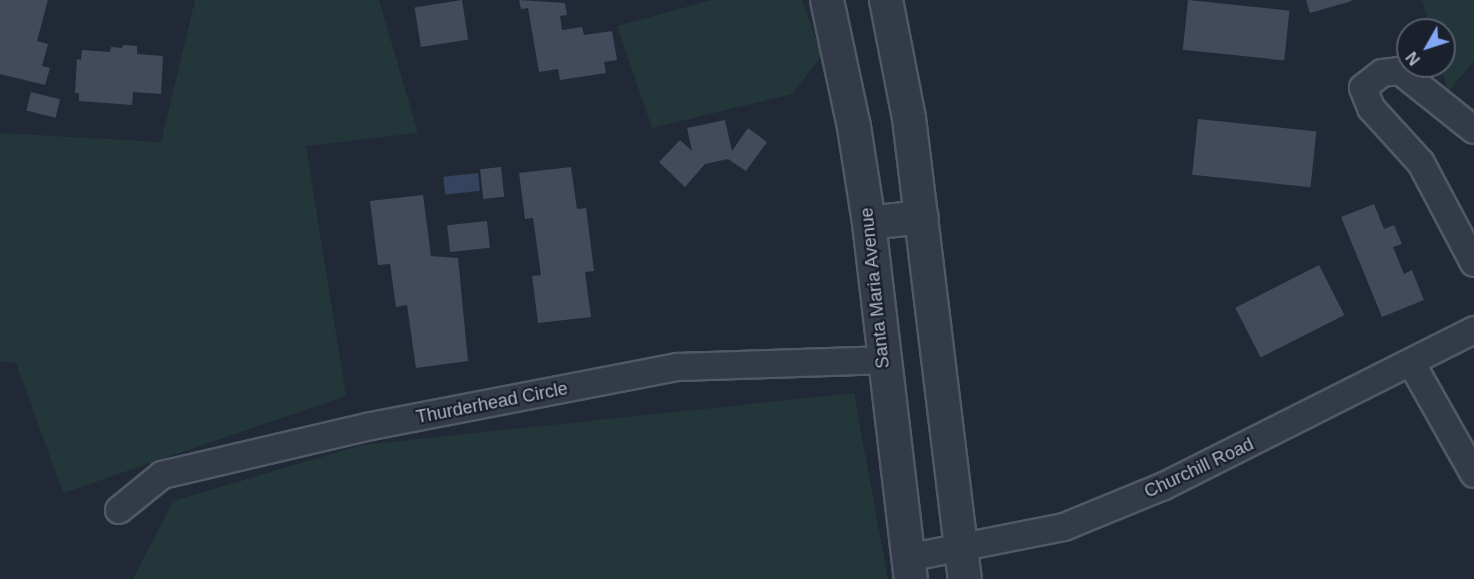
<!DOCTYPE html>
<html>
<head>
<meta charset="utf-8">
<style>
  body { margin:0 }
  #map { position:relative; width:1474px; height:579px; overflow:hidden; background:#212937; font-family:Helvetica,sans-serif }
  div>[style] { position:absolute }
  [style*='--x'] { left:calc(var(--x)*1px); top:calc(var(--y)*1px); width:calc(var(--w)*1px); rotate:calc(var(--a)*1deg) }
  .green>* { inset:0; background:#233639 }
  .water>* { inset:0; background:#34435e; transform-origin:0 0 }
  .building>* { inset:0; background:#424b5c; transform-origin:0 0 }
  .roads { filter:drop-shadow(2px 0 #515865) drop-shadow(-2px 0 #515865) drop-shadow(0 2px #515865) drop-shadow(0 -2px #515865) }
  .minor>* { height:26px; margin:-13px; padding:0 13px; transform-origin:13px; border-radius:13px; background:#343b48 }
  .tertiary>* { height:32px; margin:-16px; padding:0 16px; transform-origin:16px; border-radius:16px; background:#343b48 }
  span { translate:-50% -50%; white-space:nowrap; text-align:center; line-height:1.15; -webkit-text-stroke:4.5px #1a202c; paint-order:stroke }
  .street-label { font-size:18px; color:#aeb5c4 }
  .north { position:absolute; left:1396px; top:18px; width:60px; height:60px; box-sizing:border-box; background:#1a202c; border:2px solid #555c69; border-radius:50%; rotate:231deg; font-size:16px; font-weight:700; line-height:24px; text-align:center; color:#aeb5c4 }
  .north::after { content:''; display:block; margin:auto; width:21px; height:27px; background:#82a6f6; clip-path:polygon(50% 0,100% 100%,50% 72%,0 100%) }
</style>
</head>
<body>
<div id="map">
  <div class="green">
    <div style="clip-path:polygon(195px 0,379px 0,418px 133px,306px 146px,346px 396px,63px 493px,16px 363px,0 361px,0 133px,161px 142px)"></div>
    <div style="clip-path:polygon(712px 0,802px 0,822px 56px,792px 94px,652px 128px,617px 26px)"></div>
    <div style="clip-path:polygon(1422px 0,1474px 0,1474px 61px,1448px 92px,1441px 66px,1444px 66px,1444px 30px,1431px 30px)"></div>
    <div style="clip-path:polygon(854px 393px,888px 579px,133px 579px,173px 501px,362px 445px)"></div>
  </div>
  <div class="water">
    <div style="left:478px;top:173px;width:18px;height:35px;rotate:84deg"></div>
  </div>
  <div class="building">
    <div style="clip-path:polygon(0 0,48px 0,37px 41px,48px 44px,42px 66px,50px 68px,45px 85px,0 74px)"></div>
    <div style="left:462px;top:0;width:40px;height:48px;rotate:81deg"></div>
    <div style="clip-path:polygon(519px 0,565px 3px,567px 15px,560px 16px,562px 30px,582px 27px,584px 35px,612px 31px,617px 60px,604px 62px,606px 73px,560px 80px,558px 69px,539px 72px,528px 8px,521px 9px)"></div>
    <div style="left:1188px;top:0;width:102px;height:50px;rotate:6deg"></div>
    <div style="clip-path:polygon(1306px 0,1351px 0,1352px 1px,1310px 13px)"></div>
    <div style="clip-path:polygon(123px 45px,137px 46px,137px 54px,163px 56px,161px 94px,133px 92px,132px 105px,79px 101px,79px 93px,75px 93px,77px 59px,81px 60px,82px 50px,110px 52px,111px 47px,122px 48px)"></div>
    <div style="left:31px;top:92px;width:30px;height:19px;rotate:14deg"></div>
    <div style="left:1198px;top:119px;width:119px;height:56px;rotate:6deg"></div>
    <div style="clip-path:polygon(725px 120px,732px 151px,748px 128px,767px 142px,746px 171px,728px 159px,705px 164px,685px 187px,659px 162px,680px 140px,692px 151px,687px 128px)"></div>
    <div style="left:501px;top:167px;width:30px;height:21px;rotate:84deg"></div>
    <div style="clip-path:polygon(571px 167px,577px 209px,586px 208px,594px 271px,585px 272px,591px 317px,538px 323px,532px 276px,541px 275px,533px 218px,525px 219px,519px 173px)"></div>
    <div style="clip-path:polygon(423px 195px,431px 256px,458px 258px,468px 361px,416px 368px,407px 305px,396px 307px,390px 264px,378px 265px,370px 201px)"></div>
    <div style="clip-path:polygon(1374px 204px,1384px 229px,1394px 225px,1402px 244px,1393px 247px,1404px 274px,1412px 270px,1424px 300px,1382px 317px,1341px 217px)"></div>
    <div style="left:487px;top:221px;width:27px;height:40px;rotate:84deg"></div>
    <div style="left:1319px;top:265px;width:56px;height:94px;rotate:63deg"></div>
  </div>
  <div class="roads">
    <div class="minor">
      <div style="--x:1474;--y:130;--w:95;--a:-141.4"></div>
      <div style="--x:1400;--y:71;--w:18;--a:174"></div>
      <div style="--x:1382;--y:73;--w:24;--a:142"></div>
      <div style="--x:1363;--y:88;--w:22;--a:68"></div>
      <div style="--x:1371;--y:108;--w:74;--a:47.7"></div>
      <div style="--x:1421;--y:163;--w:113;--a:62.1"></div>
      <div style="--x:1412;--y:364;--w:126;--a:60.6"></div>
      <div style="--x:119;--y:510;--w:55;--a:-39.1"></div>
      <div style="--x:162;--y:475;--w:215;--a:-13.2"></div>
      <div style="--x:371;--y:426;--w:312;--a:-10.9"></div>
      <div style="--x:677;--y:367;--w:206;--a:-1.9"></div>
      <div style="--x:907;--y:558;--w:160;--a:-11.2"></div>
      <div style="--x:1064;--y:527;--w:108;--a:-22.3"></div>
      <div style="--x:1164;--y:486;--w:347;--a:-26.7"></div>
    </div>
    <div class="tertiary">
      <div style="--x:827;--y:0;--w:130;--a:78"></div>
      <div style="--x:854;--y:127;--w:97;--a:81.1"></div>
      <div style="--x:869;--y:223;--w:358;--a:83.3"></div>
      <div style="--x:886;--y:0;--w:120;--a:79"></div>
      <div style="--x:909;--y:118;--w:464;--a:83.1"></div>
      <div style="--x:869;--y:223;--w:53;--a:-6.5"></div>
    </div>
  </div>
  <div class="street-label">
    <span style="left:875px;top:288px;rotate:-96deg">Santa Maria Avenue</span>
    <span style="left:492px;top:403px;rotate:-11deg">Thurderhead Circle</span>
    <span style="left:1199px;top:468px;rotate:-25deg">Churchill Road</span>
  </div>
  <div class="north">N</div>
</div>
</body>
</html>
